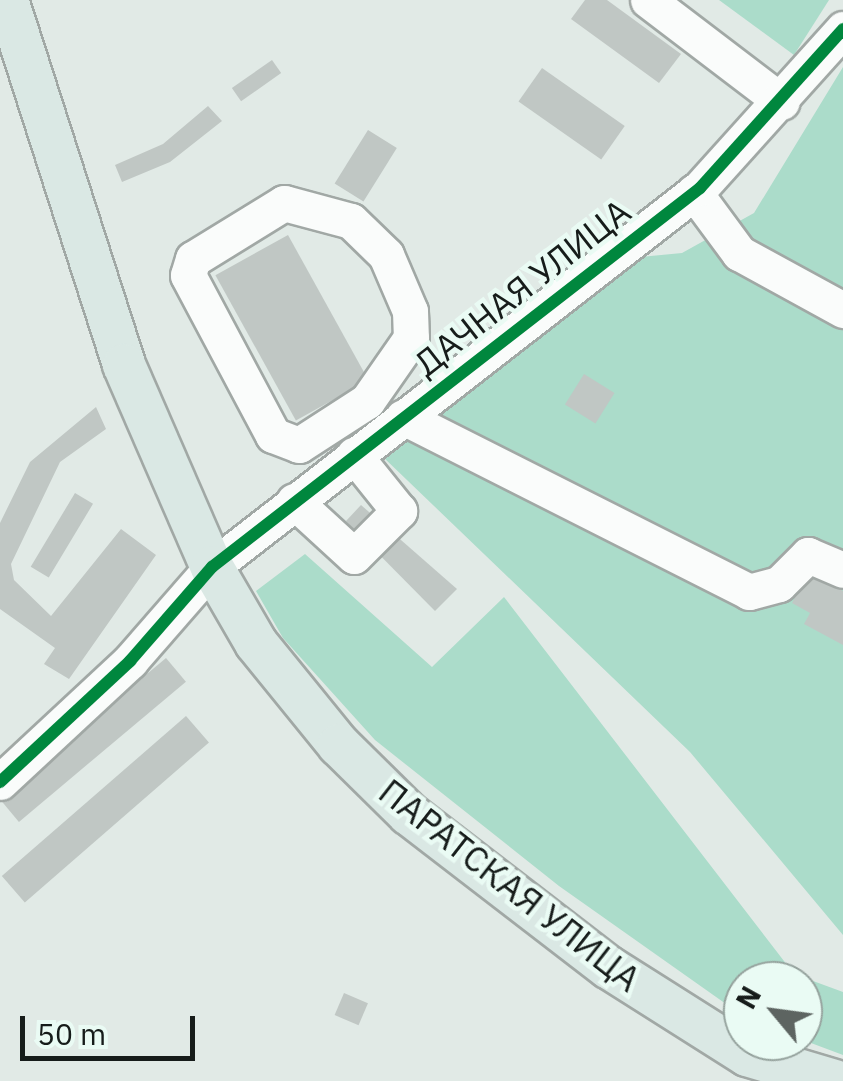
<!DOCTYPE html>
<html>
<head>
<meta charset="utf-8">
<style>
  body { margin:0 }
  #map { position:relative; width:843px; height:1081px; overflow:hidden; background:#e1eae6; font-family:"IBM Plex Sans",sans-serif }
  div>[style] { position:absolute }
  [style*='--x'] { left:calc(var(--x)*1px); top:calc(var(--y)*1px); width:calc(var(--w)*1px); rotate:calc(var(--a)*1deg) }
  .green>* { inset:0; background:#abdcca }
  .building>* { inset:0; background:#c0c7c4; transform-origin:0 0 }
  .roads { filter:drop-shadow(2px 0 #a1a8a5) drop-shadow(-2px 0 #a1a8a5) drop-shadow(0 2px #a1a8a5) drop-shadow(0 -2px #a1a8a5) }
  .minor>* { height:35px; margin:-17.5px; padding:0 17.5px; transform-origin:17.5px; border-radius:17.5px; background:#fafcfb }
  .major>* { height:42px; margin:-21px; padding:0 21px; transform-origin:21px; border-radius:21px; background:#dae8e4 }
  .cycleway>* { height:12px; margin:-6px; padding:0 6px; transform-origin:6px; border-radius:6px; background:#00873e }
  span { translate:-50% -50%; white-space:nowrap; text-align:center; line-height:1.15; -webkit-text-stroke:9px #eafbf4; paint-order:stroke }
  .street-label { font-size:35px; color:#161c1a }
  .north { position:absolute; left:723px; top:961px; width:100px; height:100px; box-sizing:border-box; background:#eafbf4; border:2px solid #95a29d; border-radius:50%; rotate:299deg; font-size:28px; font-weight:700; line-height:40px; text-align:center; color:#161c1a }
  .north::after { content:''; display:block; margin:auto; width:35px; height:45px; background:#5d6461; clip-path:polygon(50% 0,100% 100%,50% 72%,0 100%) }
  .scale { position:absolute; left:20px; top:1016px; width:175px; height:45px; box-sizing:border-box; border:5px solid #161c1a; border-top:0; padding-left:12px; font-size:30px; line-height:35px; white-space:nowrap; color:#161c1a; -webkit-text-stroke:8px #eafbf4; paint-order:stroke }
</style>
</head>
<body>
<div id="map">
  <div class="green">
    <div style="clip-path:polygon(719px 0,829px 0,794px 55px)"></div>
    <div style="clip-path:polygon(843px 67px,843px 935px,690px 752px,382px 456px,630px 258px,682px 253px,754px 213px)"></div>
    <div style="clip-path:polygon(305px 554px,432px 667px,504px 597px,794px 974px,843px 992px,843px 1055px,803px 1040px,803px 981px,743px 981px,743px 1016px,559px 886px,375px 740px,283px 638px,256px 591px)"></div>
  </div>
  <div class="building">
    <div style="clip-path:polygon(585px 0,607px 0,681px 54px,659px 83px,571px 19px)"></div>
    <div style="left:272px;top:60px;width:16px;height:49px;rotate:55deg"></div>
    <div style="left:542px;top:68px;width:101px;height:41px;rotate:35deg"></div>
    <div style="clip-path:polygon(208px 106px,222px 121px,170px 162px,122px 182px,115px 165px,163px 144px)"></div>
    <div style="left:368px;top:130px;width:34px;height:63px;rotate:32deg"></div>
    <div style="left:288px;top:235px;width:166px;height:83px;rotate:61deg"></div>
    <div style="left:584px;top:374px;width:36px;height:36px;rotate:32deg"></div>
    <div style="clip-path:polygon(96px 407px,106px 429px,60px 462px,11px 564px,14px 580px,51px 616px,121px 529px,156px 555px,69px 679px,44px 664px,55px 648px,0 609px,0 523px,30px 462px)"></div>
    <div style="left:75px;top:493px;width:21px;height:86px;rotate:31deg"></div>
    <div style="clip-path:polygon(361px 505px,457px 589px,435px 611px,346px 521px)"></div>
    <div style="clip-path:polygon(814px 562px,837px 575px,832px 584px,843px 591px,843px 645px,804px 624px,810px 613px,792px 603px)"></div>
    <div style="left:166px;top:658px;width:31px;height:218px;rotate:50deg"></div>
    <div style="left:186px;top:716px;width:35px;height:244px;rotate:49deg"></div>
    <div style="left:344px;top:993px;width:26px;height:24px;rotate:23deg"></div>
  </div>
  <div class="roads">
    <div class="minor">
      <div style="--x:648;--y:0;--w:168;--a:37.3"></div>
      <div style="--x:694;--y:192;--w:76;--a:53.6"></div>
      <div style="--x:739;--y:253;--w:119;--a:28.7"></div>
      <div style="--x:284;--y:203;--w:69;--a:15"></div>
      <div style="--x:351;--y:221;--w:49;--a:44.2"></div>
      <div style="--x:386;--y:255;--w:61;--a:66.8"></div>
      <div style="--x:410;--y:311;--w:27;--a:88"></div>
      <div style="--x:411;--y:338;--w:77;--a:124.9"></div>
      <div style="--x:367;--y:401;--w:81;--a:147.1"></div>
      <div style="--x:299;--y:445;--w:28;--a:-159"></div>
      <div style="--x:273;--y:435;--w:181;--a:-118"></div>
      <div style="--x:188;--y:275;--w:17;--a:-73"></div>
      <div style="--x:193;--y:259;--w:107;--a:-31.6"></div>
      <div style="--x:403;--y:417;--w:388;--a:26.8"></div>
      <div style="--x:749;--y:592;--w:31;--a:-15"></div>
      <div style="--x:779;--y:584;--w:41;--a:-45"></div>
      <div style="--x:808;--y:555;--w:38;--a:23"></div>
      <div style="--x:294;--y:501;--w:81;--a:42.5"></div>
      <div style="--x:354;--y:556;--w:64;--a:-45"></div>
      <div style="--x:399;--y:511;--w:72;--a:-128.8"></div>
      <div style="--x:0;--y:782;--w:178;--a:-42.9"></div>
      <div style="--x:130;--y:661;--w:125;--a:-48.9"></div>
      <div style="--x:212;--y:567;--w:618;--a:-37.83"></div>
      <div style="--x:700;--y:188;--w:214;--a:-48"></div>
    </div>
    <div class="major">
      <div style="--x:7;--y:0;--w:383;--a:72.2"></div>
      <div style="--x:124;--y:365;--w:220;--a:66.5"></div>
      <div style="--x:212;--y:567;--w:88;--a:59.9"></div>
      <div style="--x:256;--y:643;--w:132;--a:50.9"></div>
      <div style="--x:339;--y:745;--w:98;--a:44.6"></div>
      <div style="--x:409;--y:814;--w:251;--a:37.6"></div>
      <div style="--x:608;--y:967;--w:165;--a:32.3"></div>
      <div style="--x:747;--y:1055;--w:92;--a:16.5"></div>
    </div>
  </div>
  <div class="cycleway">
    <div style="--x:0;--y:782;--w:178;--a:-42.9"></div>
    <div style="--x:130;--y:661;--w:125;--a:-48.9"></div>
    <div style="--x:212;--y:567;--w:618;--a:-37.83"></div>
    <div style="--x:700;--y:188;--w:214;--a:-48"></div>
  </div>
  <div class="street-label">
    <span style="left:522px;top:287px;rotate:-38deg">ДАЧНАЯ УЛИЦА</span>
    <span style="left:510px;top:885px;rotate:38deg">ПАРАТСКАЯ УЛИЦА</span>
  </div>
  <div class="north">N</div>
  <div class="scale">50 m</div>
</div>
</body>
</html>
